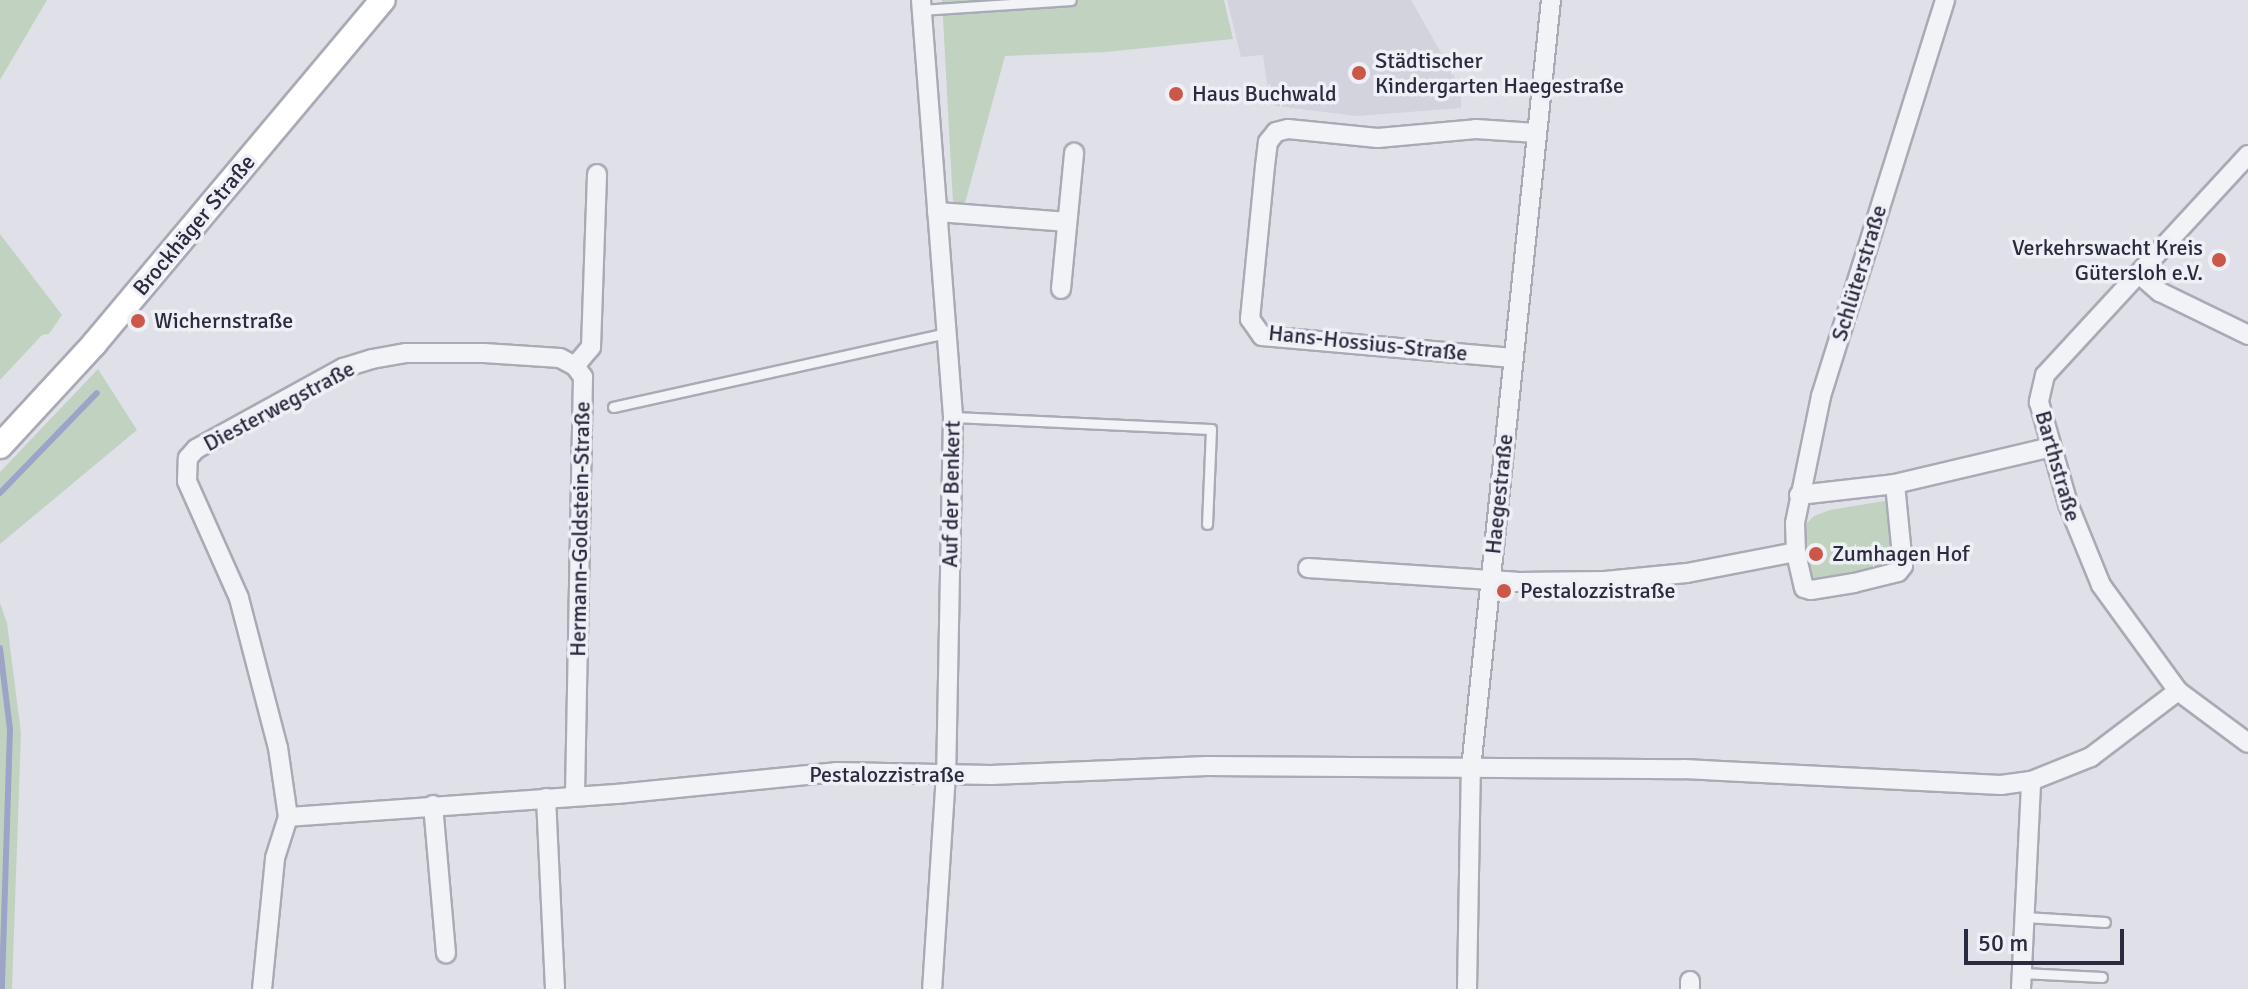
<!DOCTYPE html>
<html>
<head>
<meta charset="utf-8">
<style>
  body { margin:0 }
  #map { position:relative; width:2248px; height:989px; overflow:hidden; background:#e0e1e8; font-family:Signika,sans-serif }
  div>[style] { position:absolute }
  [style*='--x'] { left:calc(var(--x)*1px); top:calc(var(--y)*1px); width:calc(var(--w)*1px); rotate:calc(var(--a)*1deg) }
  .built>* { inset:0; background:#d2d3dd }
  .green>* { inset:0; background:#c1d2c1 }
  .stream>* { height:6px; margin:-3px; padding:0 3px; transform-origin:3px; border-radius:3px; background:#9ca5c7 }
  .roads { filter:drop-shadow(2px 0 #a9aab5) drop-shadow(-2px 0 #a9aab5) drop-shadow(0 2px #a9aab5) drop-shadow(0 -2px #a9aab5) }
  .service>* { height:9px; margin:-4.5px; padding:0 4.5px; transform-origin:4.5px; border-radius:4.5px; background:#f2f3f7 }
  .minor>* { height:18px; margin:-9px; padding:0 9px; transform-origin:9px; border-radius:9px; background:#f2f3f7 }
  .secondary>* { height:24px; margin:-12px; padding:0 12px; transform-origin:12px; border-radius:12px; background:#fff }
  .dots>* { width:22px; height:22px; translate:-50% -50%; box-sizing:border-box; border:4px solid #eff0f6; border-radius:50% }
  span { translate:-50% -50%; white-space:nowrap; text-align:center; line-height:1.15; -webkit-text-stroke:7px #eff0f6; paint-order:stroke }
  .poi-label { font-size:22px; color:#292b3f }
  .left { translate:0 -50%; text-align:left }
  .right { translate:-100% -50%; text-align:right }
  .street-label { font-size:22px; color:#292b3f }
  .scale { position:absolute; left:1964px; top:929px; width:160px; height:36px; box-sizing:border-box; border:4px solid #292b3f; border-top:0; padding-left:10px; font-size:24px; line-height:28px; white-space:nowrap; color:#292b3f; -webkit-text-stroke:6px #eff0f6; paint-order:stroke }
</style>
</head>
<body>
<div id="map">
  <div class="built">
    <div style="clip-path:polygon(1227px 0,1411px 0,1461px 88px,1461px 108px,1357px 116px,1275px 106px,1269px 99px,1263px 55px,1241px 57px)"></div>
  </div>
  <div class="green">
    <div style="clip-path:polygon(0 0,47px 0,0 80px)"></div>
    <div style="clip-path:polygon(942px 0,1224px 0,1233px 39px,1106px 52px,1005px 56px,965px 203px,953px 203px)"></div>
    <div style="clip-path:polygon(0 234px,62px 315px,49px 334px,42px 335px,0 380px)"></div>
    <div style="clip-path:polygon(98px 369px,137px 430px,0 544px,0 472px)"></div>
    <div style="clip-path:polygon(1884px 501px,1888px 504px,1895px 566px,1814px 582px,1809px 577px,1804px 526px,1814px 516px,1830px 510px)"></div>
    <div style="clip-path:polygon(0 603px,7px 623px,21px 733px,12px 989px,0 989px)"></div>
  </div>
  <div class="stream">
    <div style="--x:0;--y:493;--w:139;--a:-45.9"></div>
    <div style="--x:0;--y:648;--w:82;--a:83"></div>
    <div style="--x:10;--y:729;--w:260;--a:91.8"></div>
  </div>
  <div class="roads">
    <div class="service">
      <div style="--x:921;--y:10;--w:150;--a:-3.8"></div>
      <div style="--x:613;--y:407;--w:342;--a:-12.5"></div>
      <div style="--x:953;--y:417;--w:258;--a:2.7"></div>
      <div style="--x:1211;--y:429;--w:95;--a:92.4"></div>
      <div style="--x:2025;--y:917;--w:80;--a:3.6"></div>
      <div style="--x:2022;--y:973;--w:80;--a:2.9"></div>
    </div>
    <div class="minor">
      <div style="--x:921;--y:0;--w:418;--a:85.6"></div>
      <div style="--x:953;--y:417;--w:357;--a:91.1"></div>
      <div style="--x:946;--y:774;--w:215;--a:93.7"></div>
      <div style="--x:2248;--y:155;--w:299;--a:132.7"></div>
      <div style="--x:2045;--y:375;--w:28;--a:103"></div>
      <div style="--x:2039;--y:402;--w:106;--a:74.1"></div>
      <div style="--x:2068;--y:504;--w:87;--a:67.8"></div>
      <div style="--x:2101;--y:585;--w:131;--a:54"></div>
      <div style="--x:2178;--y:691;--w:87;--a:36.6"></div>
      <div style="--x:937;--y:212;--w:129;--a:4.4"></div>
      <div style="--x:2139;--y:274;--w:28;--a:41"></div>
      <div style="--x:2160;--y:292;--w:98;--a:26"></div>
      <div style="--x:1061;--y:289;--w:137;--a:-84.5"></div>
      <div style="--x:1513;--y:358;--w:252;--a:-175"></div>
      <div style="--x:1262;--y:336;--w:21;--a:-125"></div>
      <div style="--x:1250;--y:319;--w:154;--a:-84.4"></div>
      <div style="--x:1265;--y:166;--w:24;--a:-83"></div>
      <div style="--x:1268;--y:142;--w:13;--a:-51"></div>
      <div style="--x:1276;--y:132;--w:12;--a:-14"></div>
      <div style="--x:1288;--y:129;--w:90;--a:5.7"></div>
      <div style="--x:1378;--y:138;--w:98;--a:-5.2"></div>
      <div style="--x:1476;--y:129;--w:60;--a:3.8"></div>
      <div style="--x:575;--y:366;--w:25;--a:-50"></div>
      <div style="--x:591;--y:347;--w:173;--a:-88"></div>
      <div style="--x:1895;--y:484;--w:82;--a:84.4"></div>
      <div style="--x:1903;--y:566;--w:8;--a:130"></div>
      <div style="--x:1898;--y:572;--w:45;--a:166"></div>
      <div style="--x:1854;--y:583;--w:44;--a:170.8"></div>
      <div style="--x:1811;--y:590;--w:7;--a:-164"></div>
      <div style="--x:1804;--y:588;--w:37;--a:-103"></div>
      <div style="--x:1796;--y:552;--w:29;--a:-92"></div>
      <div style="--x:1795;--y:523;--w:130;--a:-78.4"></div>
      <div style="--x:1821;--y:396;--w:415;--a:-72.6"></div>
      <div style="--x:1799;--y:495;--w:97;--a:-6.5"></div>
      <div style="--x:1895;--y:484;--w:160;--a:-13.3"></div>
      <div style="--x:1308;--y:568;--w:209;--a:3.8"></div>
      <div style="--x:1517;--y:582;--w:88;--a:-0.7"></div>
      <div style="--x:1605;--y:581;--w:82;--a:-5.6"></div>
      <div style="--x:1687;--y:573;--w:111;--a:-10.9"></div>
      <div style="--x:546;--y:798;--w:191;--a:87.3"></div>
      <div style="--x:433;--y:805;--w:149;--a:85"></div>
      <div style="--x:288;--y:817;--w:330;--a:-4"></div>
      <div style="--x:617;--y:794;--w:220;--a:-5.7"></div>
      <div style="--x:836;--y:772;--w:155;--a:1.1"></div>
      <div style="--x:991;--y:775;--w:216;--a:-2.4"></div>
      <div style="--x:1207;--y:766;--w:477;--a:0.4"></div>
      <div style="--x:1684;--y:769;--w:317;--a:2.9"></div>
      <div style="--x:2001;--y:785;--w:30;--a:-8"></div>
      <div style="--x:2031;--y:781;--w:65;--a:-21.8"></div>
      <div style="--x:2091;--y:757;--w:109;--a:-37.2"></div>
      <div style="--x:1690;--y:981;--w:8;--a:90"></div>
      <div style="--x:262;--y:989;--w:132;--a:-84.3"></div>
      <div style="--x:275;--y:858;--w:43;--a:-72.4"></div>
      <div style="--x:288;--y:817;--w:70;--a:-98.2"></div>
      <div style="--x:278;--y:748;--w:155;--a:-104.6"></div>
      <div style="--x:239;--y:598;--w:128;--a:-114"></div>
      <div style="--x:187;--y:481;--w:23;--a:-88"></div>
      <div style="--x:188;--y:458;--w:12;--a:-48"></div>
      <div style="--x:196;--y:449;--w:168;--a:-28.9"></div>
      <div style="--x:343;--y:368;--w:30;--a:-17"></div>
      <div style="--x:372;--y:359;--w:35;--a:-10"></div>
      <div style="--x:406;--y:353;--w:78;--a:0"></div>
      <div style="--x:484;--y:353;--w:76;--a:3.8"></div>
      <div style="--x:560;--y:358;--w:17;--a:28"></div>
      <div style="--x:575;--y:366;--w:14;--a:54"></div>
      <div style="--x:583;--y:377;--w:419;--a:91.1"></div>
      <div style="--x:1467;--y:989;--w:220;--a:-89"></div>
      <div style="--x:1471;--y:769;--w:773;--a:-84.06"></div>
      <div style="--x:2021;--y:989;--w:208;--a:-87.2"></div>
    </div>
    <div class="secondary">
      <div style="--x:0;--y:446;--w:139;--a:-47.3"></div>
      <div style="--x:94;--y:344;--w:449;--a:-50"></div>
    </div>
  </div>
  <div class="dots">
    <div style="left:1359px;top:73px;background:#ca5748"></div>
    <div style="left:1176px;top:94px;background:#ca5748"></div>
    <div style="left:2219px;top:260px;background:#ca5748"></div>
    <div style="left:138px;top:321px;background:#ca5748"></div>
    <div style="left:1816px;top:554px;background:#ca5748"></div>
    <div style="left:1504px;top:591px;background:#ca5748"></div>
  </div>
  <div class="poi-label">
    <span class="left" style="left:1375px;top:73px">Städtischer<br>Kindergarten Haegestraße</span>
    <span class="left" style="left:1192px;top:94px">Haus Buchwald</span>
    <span class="right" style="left:2203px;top:260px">Verkehrswacht Kreis<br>Gütersloh e.V.</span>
    <span class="left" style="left:154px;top:321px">Wichernstraße</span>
    <span class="left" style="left:1832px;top:554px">Zumhagen Hof</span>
    <span class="left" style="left:1520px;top:591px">Pestalozzistraße</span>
  </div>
  <div class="street-label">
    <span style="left:194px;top:225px;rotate:-50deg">Brockhäger Straße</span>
    <span style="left:1859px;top:273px;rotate:-73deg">Schlüterstraße</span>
    <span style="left:1368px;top:343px;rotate:6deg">Hans-Hossius-Straße</span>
    <span style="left:279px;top:406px;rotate:-28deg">Diesterwegstraße</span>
    <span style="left:2058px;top:466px;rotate:74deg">Barthstraße</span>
    <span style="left:951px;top:494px;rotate:-89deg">Auf der Benkert</span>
    <span style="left:1499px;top:494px;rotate:-84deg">Haegestraße</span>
    <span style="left:580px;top:529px;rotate:-89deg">Hermann-Goldstein-Straße</span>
    <span style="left:887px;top:775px">Pestalozzistraße</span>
  </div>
  <div class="scale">50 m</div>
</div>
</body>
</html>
